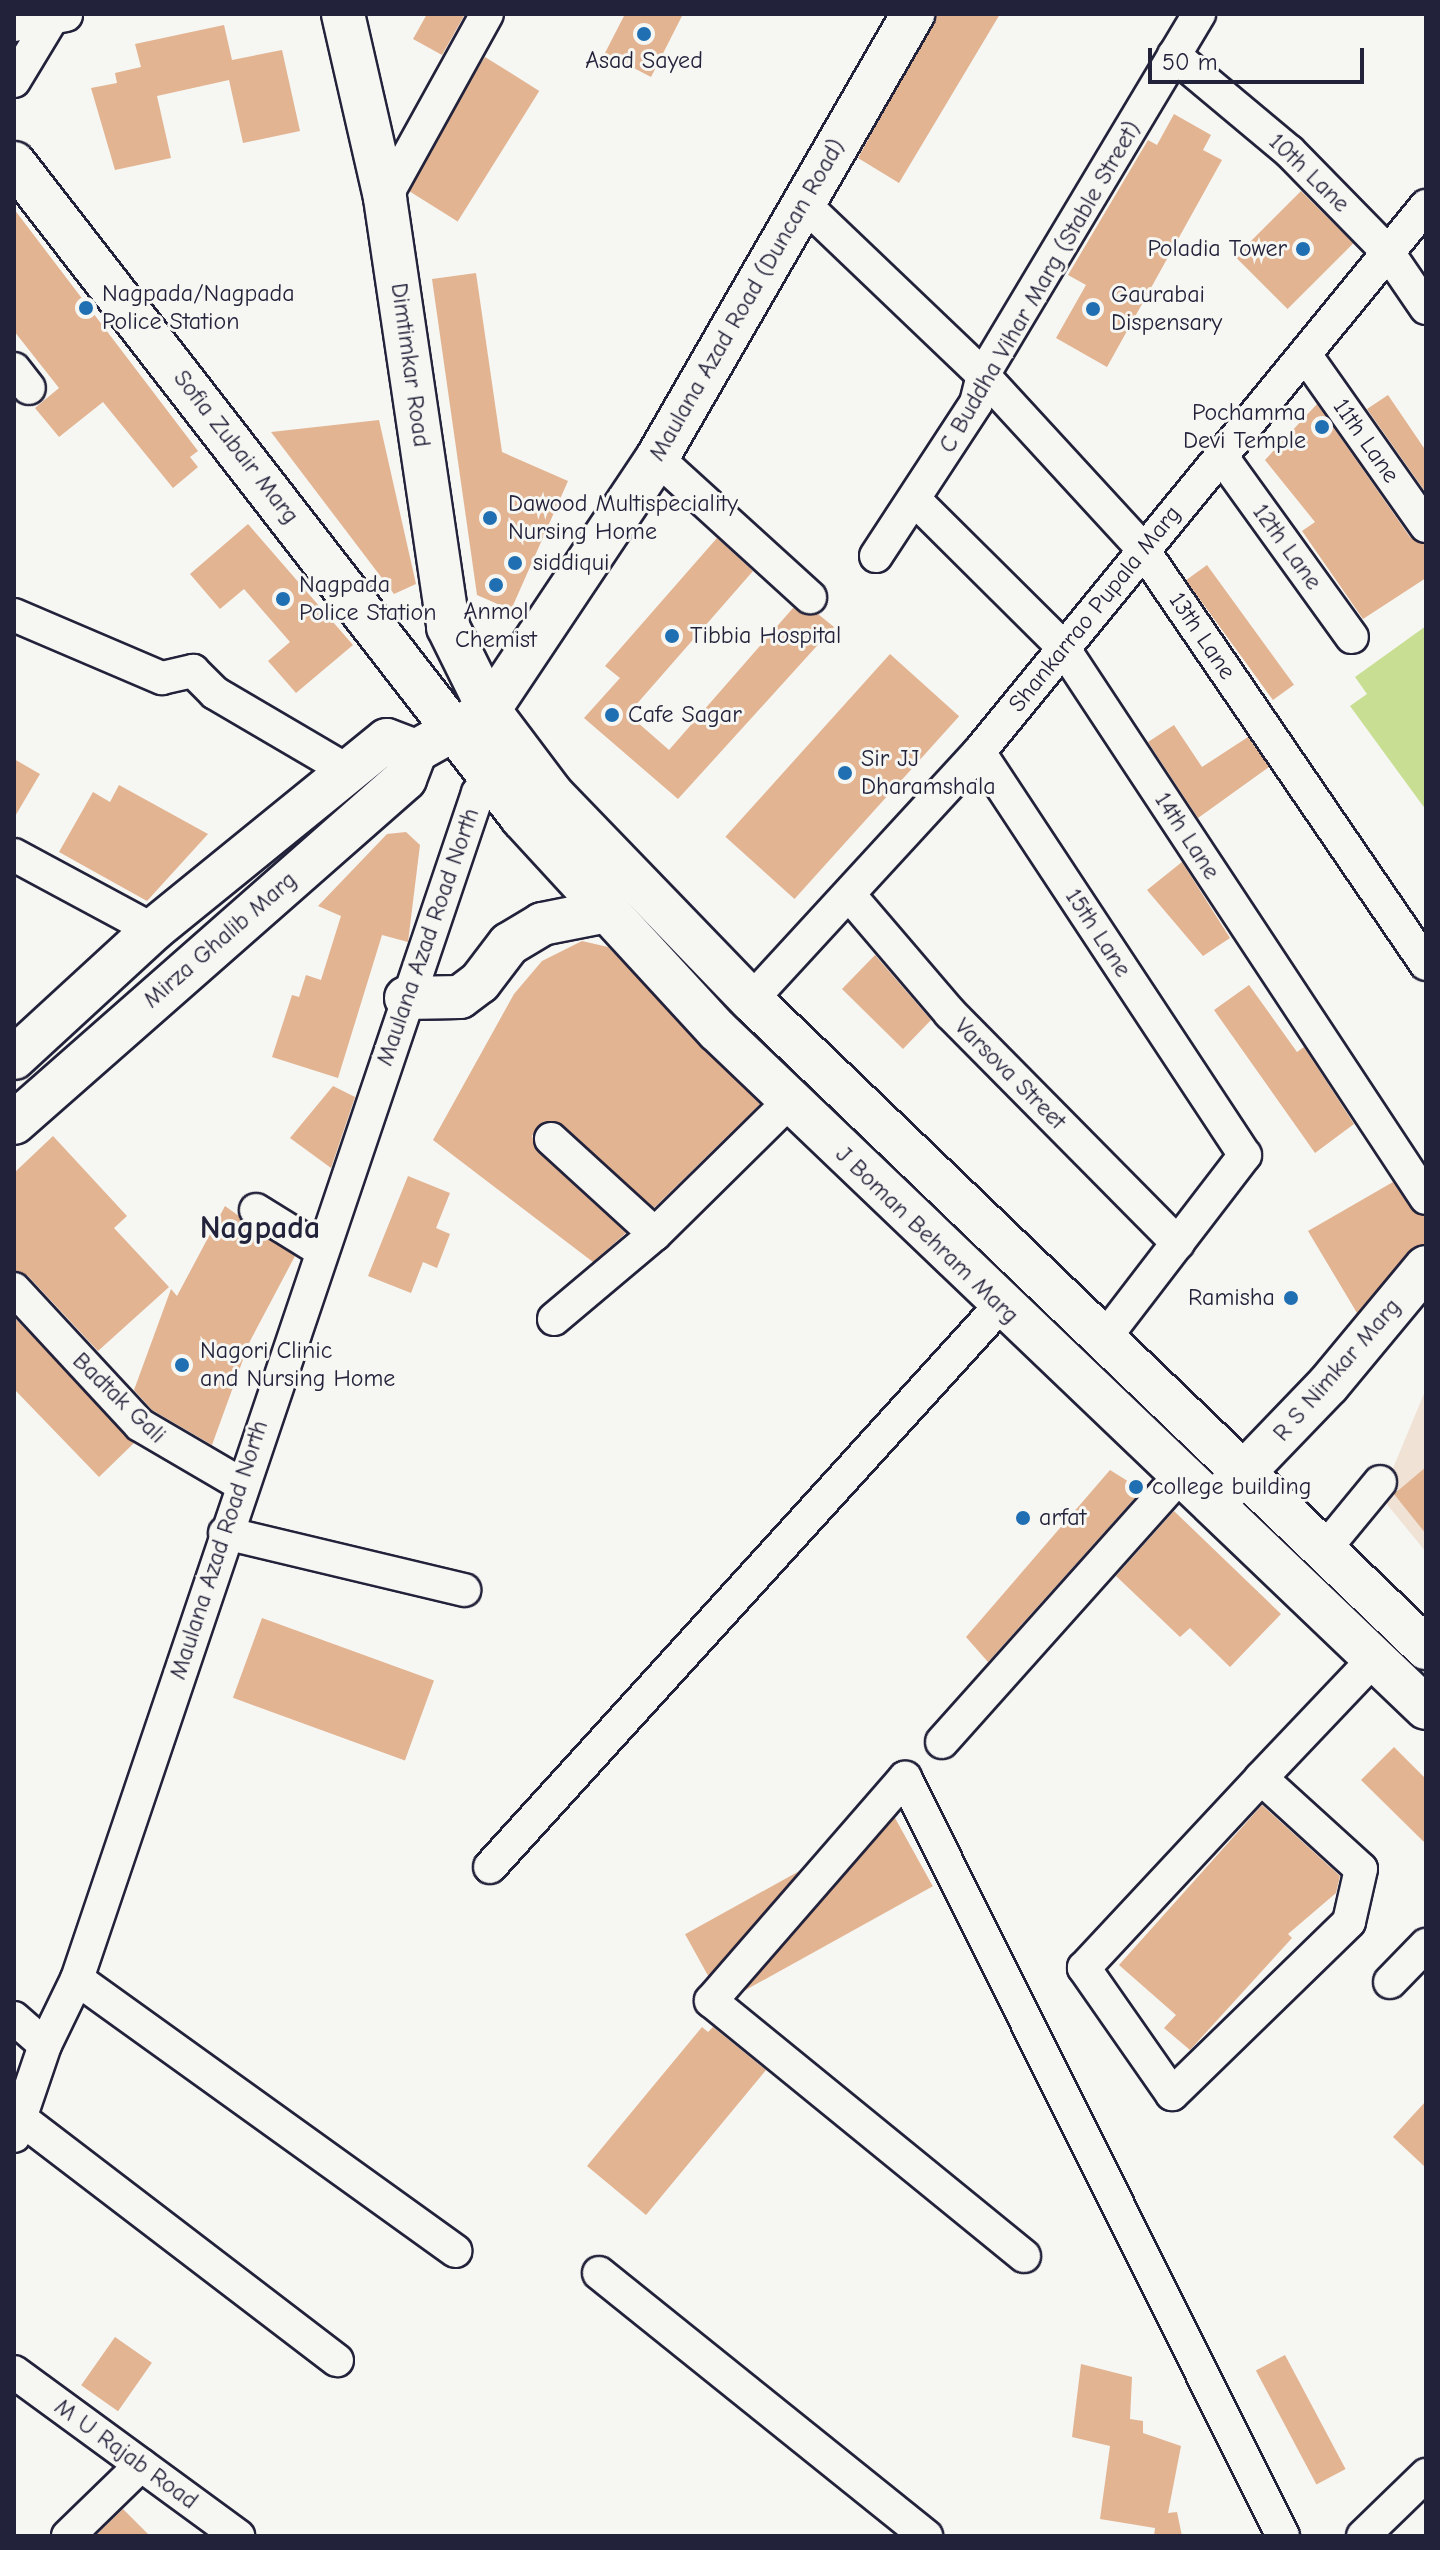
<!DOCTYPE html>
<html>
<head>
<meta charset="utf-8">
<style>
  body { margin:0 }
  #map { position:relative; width:1440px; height:2550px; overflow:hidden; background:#f6f6f2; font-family:"Comic Neue",sans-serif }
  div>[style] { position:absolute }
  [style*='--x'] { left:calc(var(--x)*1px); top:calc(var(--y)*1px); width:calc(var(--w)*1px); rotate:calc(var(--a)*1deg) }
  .built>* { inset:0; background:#f0e2d5 }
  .green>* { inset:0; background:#c8de93 }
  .building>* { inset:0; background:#e2b492; transform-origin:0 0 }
  .roads { filter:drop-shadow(2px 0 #22223b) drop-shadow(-2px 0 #22223b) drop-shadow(0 2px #22223b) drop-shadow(0 -2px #22223b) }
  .minor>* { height:32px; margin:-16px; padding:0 16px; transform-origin:16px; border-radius:16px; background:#f6f6f2 }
  .major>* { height:42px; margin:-21px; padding:0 21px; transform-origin:21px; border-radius:21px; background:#f6f6f2 }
  .dots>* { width:22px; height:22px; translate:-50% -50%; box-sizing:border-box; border:4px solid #f6f6f2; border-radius:50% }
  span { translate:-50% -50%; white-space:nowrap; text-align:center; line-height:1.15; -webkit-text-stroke:6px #f6f6f2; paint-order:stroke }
  .poi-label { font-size:24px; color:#22223b }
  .right { translate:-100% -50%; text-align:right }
  .left { translate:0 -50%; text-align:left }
  .street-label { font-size:24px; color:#22223b }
  .district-label { font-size:32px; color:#22223b; font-weight:700 }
  .frame { position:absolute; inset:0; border:16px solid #22223b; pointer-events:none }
  .scale { position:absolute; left:1148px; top:48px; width:216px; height:36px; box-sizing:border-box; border:4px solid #22223b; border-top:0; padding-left:10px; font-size:24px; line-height:28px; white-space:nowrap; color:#22223b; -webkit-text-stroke:6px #f6f6f2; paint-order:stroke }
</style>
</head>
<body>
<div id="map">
  <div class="built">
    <div style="clip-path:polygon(1426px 1389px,1426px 1552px,1381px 1497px)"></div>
  </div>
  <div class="green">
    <div style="clip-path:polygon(1426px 626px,1426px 810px,1350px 706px,1367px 694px,1355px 677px)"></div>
  </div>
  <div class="building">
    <div style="clip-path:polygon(427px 14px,465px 14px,442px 55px,413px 39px)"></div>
    <div style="clip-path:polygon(625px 14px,683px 14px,651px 77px,605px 53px)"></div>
    <div style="clip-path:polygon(937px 14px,1000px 14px,899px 183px,858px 158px)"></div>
    <div style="clip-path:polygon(224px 25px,232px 60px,282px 50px,300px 131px,243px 143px,229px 80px,157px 96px,171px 158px,115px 170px,91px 88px,117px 83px,115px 73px,141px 67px,135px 44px)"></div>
    <div style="left:485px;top:57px;width:64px;height:154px;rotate:32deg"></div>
    <div style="clip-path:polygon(1174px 114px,1211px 135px,1203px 150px,1222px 160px,1107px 367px,1056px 338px,1086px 285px,1068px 275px,1148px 140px,1157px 145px)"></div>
    <div style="left:1301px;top:191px;width:74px;height:93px;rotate:45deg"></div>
    <div style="clip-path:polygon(14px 209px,198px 451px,190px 457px,198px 467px,173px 488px,103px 402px,59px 437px,35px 408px,59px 388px,14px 331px)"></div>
    <div style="clip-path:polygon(476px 273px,502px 452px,568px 481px,511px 610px,477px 595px,432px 279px)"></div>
    <div style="clip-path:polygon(1388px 395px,1426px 451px,1426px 493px,1367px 409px)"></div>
    <div style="clip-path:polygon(1317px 404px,1410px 537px,1426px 545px,1426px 578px,1363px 619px,1302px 531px,1315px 522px,1265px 460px)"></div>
    <div style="clip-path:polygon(379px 420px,416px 584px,394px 594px,271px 432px)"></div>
    <div style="clip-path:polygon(248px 524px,353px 645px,296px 693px,268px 661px,290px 642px,244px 589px,220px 609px,190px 574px)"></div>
    <div style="clip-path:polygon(717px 538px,753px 571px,628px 714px,669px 750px,793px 608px,818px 614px,834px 627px,678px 799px,584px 718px,620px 678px,605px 666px)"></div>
    <div style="left:1207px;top:565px;width:148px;height:26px;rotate:54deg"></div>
    <div style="left:890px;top:654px;width:93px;height:246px;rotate:42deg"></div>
    <div style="clip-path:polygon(1174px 725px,1202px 767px,1248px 737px,1269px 767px,1198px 818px,1148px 742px)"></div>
    <div style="clip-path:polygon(14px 759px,40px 774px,14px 818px)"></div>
    <div style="clip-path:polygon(119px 785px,208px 834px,147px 901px,59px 852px,93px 792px,110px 802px)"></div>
    <div style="clip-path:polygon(406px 832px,420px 845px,408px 942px,382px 935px,338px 1078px,272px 1057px,292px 995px,299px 997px,306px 975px,321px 980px,341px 916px,318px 906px,387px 834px)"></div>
    <div style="clip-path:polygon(1182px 862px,1230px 938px,1203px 956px,1147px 890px)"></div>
    <div style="clip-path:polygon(582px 941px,608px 947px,760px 1104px,654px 1208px,563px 1125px,538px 1126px,532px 1136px,538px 1152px,626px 1233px,593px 1262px,433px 1140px,514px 994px,542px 961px)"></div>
    <div style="clip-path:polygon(875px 955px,931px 1020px,903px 1049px,842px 989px)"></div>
    <div style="clip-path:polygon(1249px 985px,1297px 1052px,1304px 1047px,1354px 1124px,1315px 1153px,1214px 1010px)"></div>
    <div style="clip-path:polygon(333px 1086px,355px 1097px,331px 1168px,290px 1138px)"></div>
    <div style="clip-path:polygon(53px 1136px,127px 1216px,114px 1228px,169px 1287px,98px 1351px,28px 1276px,14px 1271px,14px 1173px)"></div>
    <div style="clip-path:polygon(408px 1176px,450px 1193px,436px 1228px,450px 1234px,437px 1268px,423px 1262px,411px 1293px,368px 1276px)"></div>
    <div style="clip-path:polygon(1393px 1182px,1411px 1209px,1426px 1217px,1426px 1244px,1408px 1252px,1357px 1313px,1308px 1231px)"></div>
    <div style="clip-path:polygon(225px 1206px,295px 1256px,249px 1343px,212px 1445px,152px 1410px,134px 1390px,171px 1289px,177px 1296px)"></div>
    <div style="clip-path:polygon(14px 1317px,134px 1443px,99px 1477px,14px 1389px)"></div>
    <div style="clip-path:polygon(1426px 1467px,1426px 1534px,1394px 1494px)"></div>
    <div style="clip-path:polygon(1110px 1470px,1142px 1490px,988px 1662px,966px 1637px)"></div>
    <div style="clip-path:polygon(1174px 1511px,1281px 1614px,1230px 1667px,1190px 1628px,1180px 1637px,1116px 1576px)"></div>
    <div style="left:262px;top:1618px;width:183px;height:85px;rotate:20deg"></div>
    <div style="clip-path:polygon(1394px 1747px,1426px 1779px,1426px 1844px,1361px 1780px)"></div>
    <div style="clip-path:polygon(1262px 1805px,1340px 1876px,1336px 1893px,1288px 1934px,1292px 1938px,1190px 2050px,1164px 2028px,1176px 2015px,1119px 1965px)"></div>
    <div style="left:895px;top:1818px;width:78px;height:240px;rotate:61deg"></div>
    <div style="clip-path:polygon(702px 2027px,708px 2032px,713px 2027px,766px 2070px,646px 2215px,587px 2166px)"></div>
    <div style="clip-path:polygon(1426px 2101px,1426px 2168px,1393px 2137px)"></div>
    <div style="left:115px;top:2337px;width:45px;height:59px;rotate:35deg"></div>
    <div style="left:1285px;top:2355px;width:129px;height:33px;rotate:62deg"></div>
    <div style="clip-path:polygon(1081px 2364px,1132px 2377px,1130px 2419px,1143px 2421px,1143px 2433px,1181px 2446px,1168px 2513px,1177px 2512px,1182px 2536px,1154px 2536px,1155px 2528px,1100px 2519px,1110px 2446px,1072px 2437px)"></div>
    <div style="clip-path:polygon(123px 2509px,150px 2536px,95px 2536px)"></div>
  </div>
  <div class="roads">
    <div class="minor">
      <div style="--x:14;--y:25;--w:53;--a:-10.9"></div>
      <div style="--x:1174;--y:55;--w:150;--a:39.9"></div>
      <div style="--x:1289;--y:151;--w:140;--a:45.6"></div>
      <div style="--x:1387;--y:251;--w:69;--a:55.6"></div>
      <div style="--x:14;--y:81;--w:74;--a:-58.9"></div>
      <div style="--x:385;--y:198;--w:210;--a:-61"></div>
      <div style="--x:804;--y:204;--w:248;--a:43.7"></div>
      <div style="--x:983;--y:375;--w:234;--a:47.4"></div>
      <div style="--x:1141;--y:547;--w:505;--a:55.65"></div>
      <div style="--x:1306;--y:356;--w:208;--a:54.8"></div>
      <div style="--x:14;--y:369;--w:24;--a:52"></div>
      <div style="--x:1222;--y:457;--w:222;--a:54.2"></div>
      <div style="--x:657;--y:458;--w:207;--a:42.3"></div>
      <div style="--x:915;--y:500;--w:207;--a:44.8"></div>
      <div style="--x:1062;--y:646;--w:661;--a:56.6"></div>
      <div style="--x:876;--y:556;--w:183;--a:-56.8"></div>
      <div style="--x:976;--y:403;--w:29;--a:-76"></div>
      <div style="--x:983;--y:375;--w:421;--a:-59.1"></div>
      <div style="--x:14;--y:615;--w:161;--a:23.1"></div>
      <div style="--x:162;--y:678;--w:32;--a:-13"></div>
      <div style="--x:193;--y:671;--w:31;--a:45"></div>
      <div style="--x:215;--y:693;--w:154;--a:30.4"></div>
      <div style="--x:979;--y:752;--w:483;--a:56.6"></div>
      <div style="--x:1245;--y:1155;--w:232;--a:127.5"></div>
      <div style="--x:14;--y:855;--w:158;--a:28.3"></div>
      <div style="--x:851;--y:897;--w:153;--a:49.5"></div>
      <div style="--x:950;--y:1013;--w:324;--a:45.3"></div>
      <div style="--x:751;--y:1000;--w:337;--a:-47.4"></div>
      <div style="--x:979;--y:752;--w:706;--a:-50.69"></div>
      <div style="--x:551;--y:1139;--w:141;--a:42.4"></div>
      <div style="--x:256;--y:1210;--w:74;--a:31.8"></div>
      <div style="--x:14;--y:1289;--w:185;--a:47.2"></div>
      <div style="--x:140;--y:1425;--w:117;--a:30.3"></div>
      <div style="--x:554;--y:1319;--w:132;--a:-40.1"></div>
      <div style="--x:655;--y:1234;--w:190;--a:-44.6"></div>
      <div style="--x:225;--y:1533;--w:246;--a:13.4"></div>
      <div style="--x:1324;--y:1550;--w:88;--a:-50.5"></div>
      <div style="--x:942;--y:1742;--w:357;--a:-48.2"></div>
      <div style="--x:1261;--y:1778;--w:135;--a:42.3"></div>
      <div style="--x:1361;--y:1869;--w:54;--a:102.8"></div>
      <div style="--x:1349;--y:1922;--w:247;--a:135.8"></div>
      <div style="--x:1172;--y:2094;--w:154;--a:-124.9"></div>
      <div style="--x:1084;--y:1968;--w:260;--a:-47"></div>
      <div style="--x:1261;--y:1778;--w:164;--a:-46.5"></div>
      <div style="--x:490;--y:1867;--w:758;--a:-47.73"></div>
      <div style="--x:77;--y:1979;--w:466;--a:35.7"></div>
      <div style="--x:1390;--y:1982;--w:52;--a:-45.8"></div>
      <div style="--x:14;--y:2018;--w:41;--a:41.1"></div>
      <div style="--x:20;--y:2118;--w:399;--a:37.4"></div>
      <div style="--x:14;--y:2136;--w:96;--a:-71.2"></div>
      <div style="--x:45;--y:2045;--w:73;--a:-64.1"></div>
      <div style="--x:77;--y:1979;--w:1252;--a:-71.32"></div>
      <div style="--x:478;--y:793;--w:42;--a:-53.7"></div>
      <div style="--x:1024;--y:2256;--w:404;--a:-140.8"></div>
      <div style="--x:711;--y:2001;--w:296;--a:-49"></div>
      <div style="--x:905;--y:1778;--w:847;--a:63.5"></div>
      <div style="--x:599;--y:2273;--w:420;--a:38.8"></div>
      <div style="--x:14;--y:2372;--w:278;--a:36.2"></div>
      <div style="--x:68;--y:2536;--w:102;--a:-44.2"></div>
      <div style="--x:1363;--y:2536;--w:88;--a:-44.1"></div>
    </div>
    <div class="major">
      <div style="--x:343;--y:14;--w:189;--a:77.1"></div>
      <div style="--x:385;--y:198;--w:434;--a:81.6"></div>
      <div style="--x:448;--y:627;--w:93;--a:63.7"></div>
      <div style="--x:489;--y:710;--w:105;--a:53.1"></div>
      <div style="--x:552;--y:794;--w:286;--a:46"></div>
      <div style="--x:751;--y:1000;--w:936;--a:43.83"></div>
      <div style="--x:14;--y:163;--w:829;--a:52.2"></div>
      <div style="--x:522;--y:818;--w:288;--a:47.4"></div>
      <div style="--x:717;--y:1030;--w:981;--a:43.72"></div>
      <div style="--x:406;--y:998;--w:54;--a:-1.1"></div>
      <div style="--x:460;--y:997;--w:25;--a:-37"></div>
      <div style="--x:480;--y:982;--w:48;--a:-52.7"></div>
      <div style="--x:509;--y:944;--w:39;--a:-31"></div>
      <div style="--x:542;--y:924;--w:66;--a:-11.3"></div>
      <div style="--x:14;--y:1058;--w:189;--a:-42.6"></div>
      <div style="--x:153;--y:930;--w:301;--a:-39.1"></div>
      <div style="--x:387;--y:740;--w:31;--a:21"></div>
      <div style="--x:14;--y:1123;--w:521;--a:-41.34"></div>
      <div style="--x:405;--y:779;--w:30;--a:-69"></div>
      <div style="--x:416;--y:751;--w:84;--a:-29.3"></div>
      <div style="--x:489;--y:710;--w:303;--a:-56.3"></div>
      <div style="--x:657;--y:458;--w:513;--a:-60.03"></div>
      <div style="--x:1224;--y:1493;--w:150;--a:-46.1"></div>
      <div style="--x:1328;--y:1385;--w:153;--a:-50.3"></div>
    </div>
  </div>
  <div class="dots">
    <div style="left:644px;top:34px;background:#1f6fb2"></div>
    <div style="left:1303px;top:249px;background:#1f6fb2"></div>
    <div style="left:86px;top:308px;background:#1f6fb2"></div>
    <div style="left:1093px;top:309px;background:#1f6fb2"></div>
    <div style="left:1322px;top:427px;background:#1f6fb2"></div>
    <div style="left:490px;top:518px;background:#1f6fb2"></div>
    <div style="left:515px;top:563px;background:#1f6fb2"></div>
    <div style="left:496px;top:585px;background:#1f6fb2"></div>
    <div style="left:283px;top:599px;background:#1f6fb2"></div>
    <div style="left:672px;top:636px;background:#1f6fb2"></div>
    <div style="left:612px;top:715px;background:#1f6fb2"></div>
    <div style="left:845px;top:773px;background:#1f6fb2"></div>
    <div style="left:1291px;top:1298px;background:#1f6fb2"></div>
    <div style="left:182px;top:1365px;background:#1f6fb2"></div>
    <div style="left:1136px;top:1487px;background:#1f6fb2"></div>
    <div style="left:1023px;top:1518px;background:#1f6fb2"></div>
  </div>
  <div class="poi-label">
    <span style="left:644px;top:61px">Asad Sayed</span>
    <span class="right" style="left:1287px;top:249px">Poladia Tower</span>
    <span class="left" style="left:102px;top:308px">Nagpada/Nagpada<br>Police Station</span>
    <span class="left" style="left:1111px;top:309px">Gaurabai<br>Dispensary</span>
    <span class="right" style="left:1306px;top:427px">Pochamma<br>Devi Temple</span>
    <span class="left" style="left:508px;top:518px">Dawood Multispeciality<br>Nursing Home</span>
    <span class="left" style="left:533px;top:563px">siddiqui</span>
    <span class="left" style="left:299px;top:599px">Nagpada<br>Police Station</span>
    <span style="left:496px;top:626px">Anmol<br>Chemist</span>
    <span class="left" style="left:690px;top:636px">Tibbia Hospital</span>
    <span class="left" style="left:628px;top:715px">Cafe Sagar</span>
    <span class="left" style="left:861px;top:773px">Sir JJ<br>Dharamshala</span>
    <span class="right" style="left:1275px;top:1298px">Ramisha</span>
    <span class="left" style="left:200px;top:1365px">Nagori Clinic<br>and Nursing Home</span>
    <span class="left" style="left:1152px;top:1487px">college building</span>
    <span class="left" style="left:1039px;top:1518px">arfat</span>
  </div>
  <div class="street-label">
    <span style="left:1309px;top:173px;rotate:44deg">10th Lane</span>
    <span style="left:1040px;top:287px;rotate:-60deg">C Buddha Vihar Marg (Stable Street)</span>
    <span style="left:747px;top:300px;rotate:-60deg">Maulana Azad Road (Duncan Road)</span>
    <span style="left:410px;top:365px;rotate:82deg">Dimtimkar Road</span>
    <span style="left:1366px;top:441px;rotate:55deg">11th Lane</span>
    <span style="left:236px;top:447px;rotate:52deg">Sofia Zubair Marg</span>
    <span style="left:1287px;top:547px;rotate:54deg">12th Lane</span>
    <span style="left:1095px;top:609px;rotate:-51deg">Shankarrao Pupala Marg</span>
    <span style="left:1202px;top:636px;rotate:56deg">13th Lane</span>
    <span style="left:1187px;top:836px;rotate:57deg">14th Lane</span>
    <span style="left:1098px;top:933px;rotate:57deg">15th Lane</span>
    <span style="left:428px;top:937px;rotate:-71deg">Maulana Azad Road North</span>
    <span style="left:220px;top:940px;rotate:-41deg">Mirza Ghalib Marg</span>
    <span style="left:1010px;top:1074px;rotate:45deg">Varsova Street</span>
    <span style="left:927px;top:1235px;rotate:44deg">J Boman Behram Marg</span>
    <span style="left:1337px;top:1370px;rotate:-49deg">R S Nimkar Marg</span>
    <span style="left:119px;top:1398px;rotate:44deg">Badtak Gali</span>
    <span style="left:219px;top:1550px;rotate:-72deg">Maulana Azad Road North</span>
    <span style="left:126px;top:2454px;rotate:36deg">M U Rajab Road</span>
  </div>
  <div class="district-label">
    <span style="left:260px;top:1228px">Nagpada</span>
  </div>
  <div class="frame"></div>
  <div class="scale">50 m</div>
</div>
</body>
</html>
